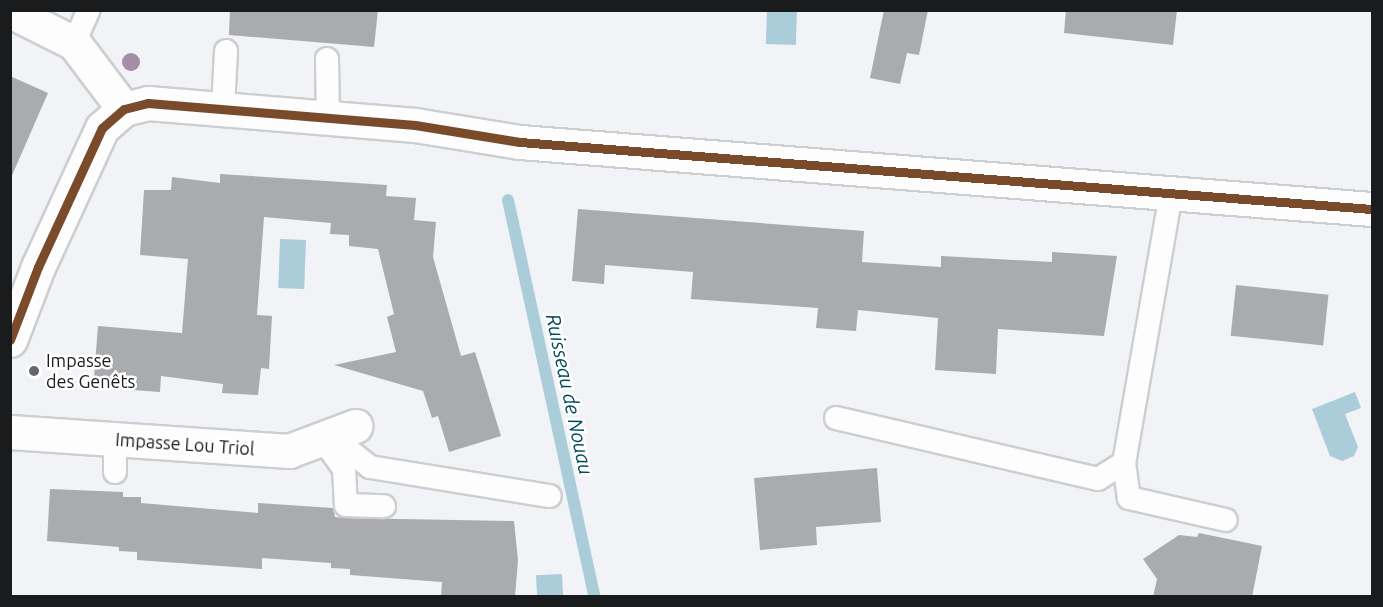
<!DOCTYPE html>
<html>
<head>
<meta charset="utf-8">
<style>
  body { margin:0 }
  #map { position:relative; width:1383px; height:607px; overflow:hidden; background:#f2f3f7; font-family:Ubuntu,sans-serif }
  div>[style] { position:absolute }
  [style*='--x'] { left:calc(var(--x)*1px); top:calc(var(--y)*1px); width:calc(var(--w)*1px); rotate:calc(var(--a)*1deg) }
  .water>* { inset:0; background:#abcdda; transform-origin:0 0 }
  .stream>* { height:12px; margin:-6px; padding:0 6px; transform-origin:6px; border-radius:6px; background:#abcdda }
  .building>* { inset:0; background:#aaabae; transform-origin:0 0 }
  .roads { filter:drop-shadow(2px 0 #cdced0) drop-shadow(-2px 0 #cdced0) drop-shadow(0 2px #cdced0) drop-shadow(0 -2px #cdced0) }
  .service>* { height:22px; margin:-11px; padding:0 11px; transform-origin:11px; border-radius:11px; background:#fdfdfe }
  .minor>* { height:33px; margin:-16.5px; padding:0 16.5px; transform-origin:16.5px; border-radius:16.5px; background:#fdfdfe }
  .tertiary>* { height:33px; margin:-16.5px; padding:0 16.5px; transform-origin:16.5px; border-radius:16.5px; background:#fdfdfe }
  .bus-1>* { height:9px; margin:-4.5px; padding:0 4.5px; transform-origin:4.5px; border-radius:4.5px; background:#7a4b2a }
  .trees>* { width:18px; height:18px; margin:-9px; border-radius:50%; background:#a48da7 }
  .dots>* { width:16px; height:16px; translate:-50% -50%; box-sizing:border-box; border:3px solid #fff; border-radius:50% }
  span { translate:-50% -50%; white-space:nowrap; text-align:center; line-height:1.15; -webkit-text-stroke:5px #fff; paint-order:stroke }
  .poi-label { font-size:18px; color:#1a1b1d }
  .left { translate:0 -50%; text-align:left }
  .street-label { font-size:18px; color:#1a1b1d }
  .water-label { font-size:20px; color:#004a5c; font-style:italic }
  .frame { position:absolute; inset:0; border:12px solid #1a1b1d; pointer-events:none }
</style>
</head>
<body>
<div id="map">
  <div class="water">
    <div style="left:767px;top:10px;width:30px;height:34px;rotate:2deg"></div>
    <div style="left:280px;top:239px;width:26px;height:49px;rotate:2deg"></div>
    <div style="clip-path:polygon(1355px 392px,1361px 408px,1345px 414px,1358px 447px,1354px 456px,1342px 461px,1330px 456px,1312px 409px)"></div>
    <div style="left:562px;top:574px;width:22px;height:26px;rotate:87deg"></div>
  </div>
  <div class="stream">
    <div style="--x:508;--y:200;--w:405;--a:77.7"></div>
  </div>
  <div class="building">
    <div style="clip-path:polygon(230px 10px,378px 10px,374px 47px,229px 35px)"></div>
    <div style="clip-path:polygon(884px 10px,928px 10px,919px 55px,907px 53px,900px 84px,870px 78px)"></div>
    <div style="clip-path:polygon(1066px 10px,1177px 10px,1173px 45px,1064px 33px)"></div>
    <div style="clip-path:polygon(10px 76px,48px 93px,10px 180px)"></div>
    <div style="clip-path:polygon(220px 174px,387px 185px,386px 196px,416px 198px,414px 220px,436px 222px,433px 257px,461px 356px,475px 352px,501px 436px,449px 452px,438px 416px,432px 418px,423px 391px,334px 365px,396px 352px,387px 317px,394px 314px,378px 249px,349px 246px,349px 235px,330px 234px,331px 223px,264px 217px,257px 315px,272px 316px,269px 369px,261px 368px,258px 395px,222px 393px,223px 384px,161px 376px,160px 392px,119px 389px,119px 379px,94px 377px,98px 326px,182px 333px,188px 259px,140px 255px,144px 190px,171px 190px,172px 177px,220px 183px)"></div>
    <div style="clip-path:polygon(578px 209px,864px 231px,862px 262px,941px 267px,941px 256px,1052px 262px,1052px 252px,1117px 256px,1104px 336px,998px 329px,996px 374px,935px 370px,938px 318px,858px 310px,856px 331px,816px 328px,818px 308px,691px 299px,693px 272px,605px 265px,604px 284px,572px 281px)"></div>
    <div style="left:1236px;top:285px;width:93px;height:51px;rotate:6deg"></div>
    <div style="clip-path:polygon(877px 468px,881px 522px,816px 527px,817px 545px,760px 550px,754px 478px)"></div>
    <div style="clip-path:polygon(50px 489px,123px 492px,123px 497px,141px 497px,141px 503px,258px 513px,258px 503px,333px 508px,335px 517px,346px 518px,514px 521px,518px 560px,515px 597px,441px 597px,442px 582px,350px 575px,350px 569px,331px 568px,331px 563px,262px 558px,262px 569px,137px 560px,137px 552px,119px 551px,119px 547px,47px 541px)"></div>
    <div style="clip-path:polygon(1199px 533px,1262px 546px,1252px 597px,1153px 597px,1157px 579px,1143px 559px,1179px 535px,1197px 537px)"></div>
  </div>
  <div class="roads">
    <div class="service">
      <div style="--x:74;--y:43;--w:36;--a:-66"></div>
      <div style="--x:327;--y:59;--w:57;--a:89"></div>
      <div style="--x:223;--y:107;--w:56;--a:-86.9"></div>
      <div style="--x:836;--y:418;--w:269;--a:13.1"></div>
      <div style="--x:1098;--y:479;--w:31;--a:-32"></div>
      <div style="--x:1124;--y:463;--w:272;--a:-80.1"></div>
      <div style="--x:330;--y:435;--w:51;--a:38.7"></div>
      <div style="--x:370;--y:467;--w:182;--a:9.2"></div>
      <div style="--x:323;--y:440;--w:36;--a:54"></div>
      <div style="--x:344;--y:469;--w:36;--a:87"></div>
      <div style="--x:346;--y:505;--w:38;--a:2"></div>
      <div style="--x:1124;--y:463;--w:35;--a:82"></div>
      <div style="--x:1129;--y:498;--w:99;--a:12.8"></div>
      <div style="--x:115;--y:472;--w:33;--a:-90"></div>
    </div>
    <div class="minor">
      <div style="--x:10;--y:11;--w:72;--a:26.6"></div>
      <div style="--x:74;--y:43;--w:83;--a:52.9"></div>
      <div style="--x:10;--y:432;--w:280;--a:3.9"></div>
      <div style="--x:289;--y:451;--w:71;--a:-20.7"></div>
    </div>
    <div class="tertiary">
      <div style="--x:10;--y:340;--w:78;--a:-69"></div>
      <div style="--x:38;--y:267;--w:153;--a:-65.3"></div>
      <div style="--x:102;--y:128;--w:29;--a:-41"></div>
      <div style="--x:124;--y:109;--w:25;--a:-14"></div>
      <div style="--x:148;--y:103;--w:268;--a:4.7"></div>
      <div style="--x:415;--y:125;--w:106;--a:9.2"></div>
      <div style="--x:520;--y:142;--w:855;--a:4.5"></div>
    </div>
  </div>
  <div class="bus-1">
    <div style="--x:10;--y:340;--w:78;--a:-69"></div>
    <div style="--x:38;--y:267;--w:153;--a:-65.3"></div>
    <div style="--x:102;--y:128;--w:29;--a:-41"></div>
    <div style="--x:124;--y:109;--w:25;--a:-14"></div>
    <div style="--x:148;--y:103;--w:268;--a:4.7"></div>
    <div style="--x:415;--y:125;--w:106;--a:9.2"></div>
    <div style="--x:520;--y:142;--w:855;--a:4.5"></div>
  </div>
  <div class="trees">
    <div style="left:131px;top:62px"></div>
  </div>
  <div class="dots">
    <div style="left:34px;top:371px;background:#666769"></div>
  </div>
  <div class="poi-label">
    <span class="left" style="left:46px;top:371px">Impasse<br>des Genêts</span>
  </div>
  <div class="street-label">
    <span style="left:185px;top:444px;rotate:4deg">Impasse Lou Triol</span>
  </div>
  <div class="water-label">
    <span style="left:570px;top:394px;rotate:78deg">Ruisseau de Nouau</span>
  </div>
  <div class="frame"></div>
</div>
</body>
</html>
